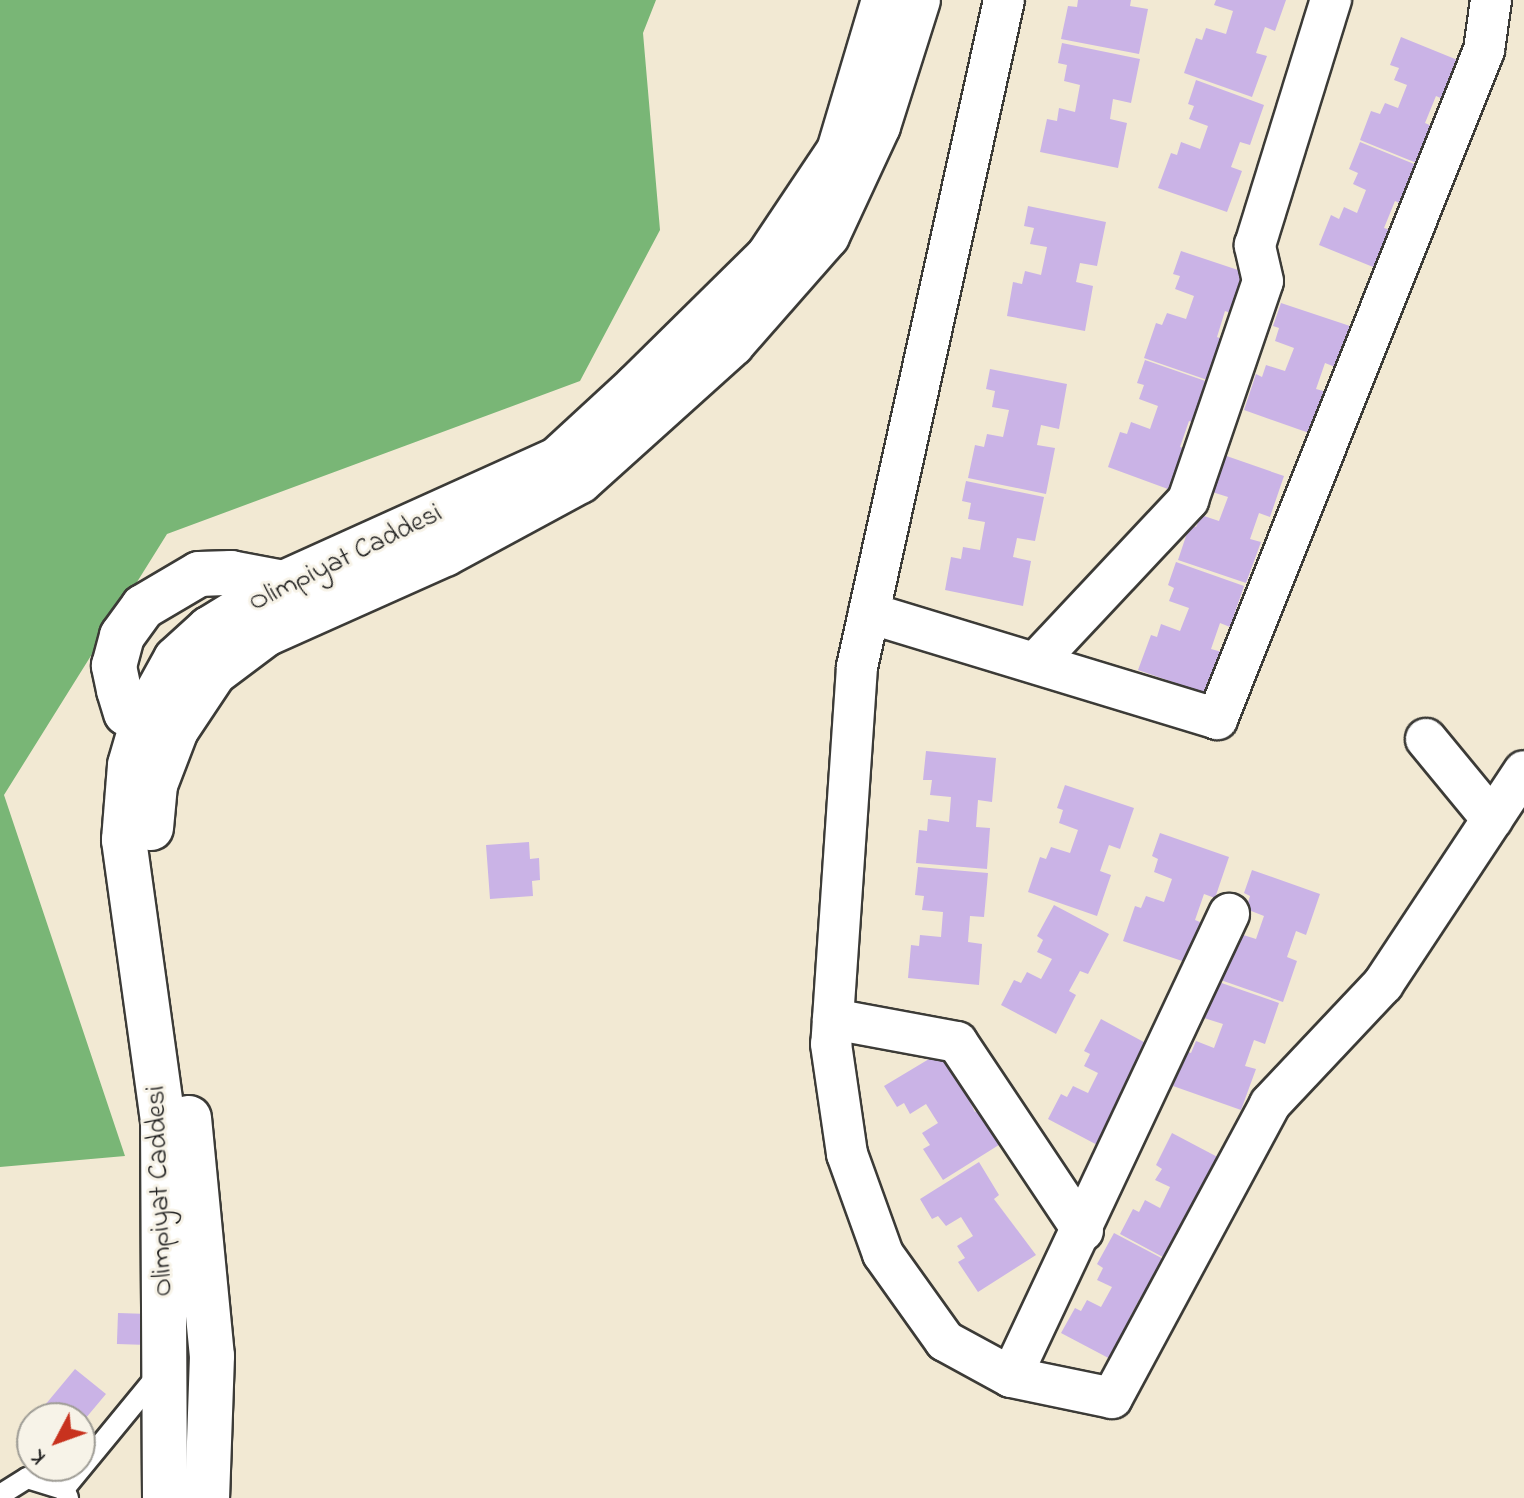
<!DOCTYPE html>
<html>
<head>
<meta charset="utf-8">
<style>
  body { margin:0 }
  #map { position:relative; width:1524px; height:1498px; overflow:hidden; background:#f2e9d3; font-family:"Indie Flower",sans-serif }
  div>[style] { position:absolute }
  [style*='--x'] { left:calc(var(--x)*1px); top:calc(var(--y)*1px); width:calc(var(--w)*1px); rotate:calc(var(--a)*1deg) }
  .forest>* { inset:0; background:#79b676 }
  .building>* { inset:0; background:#cab3e6; transform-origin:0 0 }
  .roads { filter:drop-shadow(2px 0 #3c3b37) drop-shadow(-2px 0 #3c3b37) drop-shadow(0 2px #3c3b37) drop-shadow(0 -2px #3c3b37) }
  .lane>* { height:20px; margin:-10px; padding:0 10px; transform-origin:10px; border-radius:10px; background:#fff }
  .street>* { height:40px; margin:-20px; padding:0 20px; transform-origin:20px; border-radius:20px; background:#fff }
  .secondary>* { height:44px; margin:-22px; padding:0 22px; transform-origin:22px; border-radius:22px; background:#fff }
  span { translate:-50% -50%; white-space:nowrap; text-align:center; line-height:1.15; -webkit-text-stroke:6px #f7f3e8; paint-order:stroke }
  .street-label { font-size:28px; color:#1c1c1c }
  .north { position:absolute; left:16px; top:1402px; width:80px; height:80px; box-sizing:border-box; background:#f7f3e8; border:2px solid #9f9d96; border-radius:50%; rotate:229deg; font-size:22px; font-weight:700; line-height:32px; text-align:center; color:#1c1c1c }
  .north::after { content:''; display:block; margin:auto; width:28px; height:36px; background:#c8321e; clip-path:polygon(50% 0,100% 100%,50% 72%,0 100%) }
</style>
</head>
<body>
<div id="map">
  <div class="forest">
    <div style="clip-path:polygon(0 0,656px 0,643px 33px,660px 230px,580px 381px,167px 534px,4px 795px,125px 1156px,0 1167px)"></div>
  </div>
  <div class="building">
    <div style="clip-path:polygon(1078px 0,1131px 0,1130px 6px,1148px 9px,1139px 54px,1061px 39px,1068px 6px,1077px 7px)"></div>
    <div style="clip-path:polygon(1216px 0,1286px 0,1275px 31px,1265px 27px,1256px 53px,1267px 56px,1252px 97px,1184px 73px,1196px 38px,1202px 40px,1206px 28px,1226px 34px,1233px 11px,1214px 5px)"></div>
    <div style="clip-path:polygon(1401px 37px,1460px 61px,1445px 100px,1436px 96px,1425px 123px,1434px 127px,1419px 164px,1360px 140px,1371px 111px,1380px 114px,1385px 103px,1398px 108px,1407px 85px,1394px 80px,1399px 68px,1390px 65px)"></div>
    <div style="clip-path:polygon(1062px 43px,1140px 59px,1131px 103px,1113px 99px,1110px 119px,1127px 123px,1118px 168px,1040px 152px,1047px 119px,1057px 121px,1059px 108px,1075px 112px,1080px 85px,1064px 81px,1067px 65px,1058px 63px)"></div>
    <div style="clip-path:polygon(1196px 80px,1264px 105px,1250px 145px,1240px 142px,1231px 167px,1242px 171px,1227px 212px,1158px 188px,1171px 153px,1177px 155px,1181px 142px,1200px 149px,1208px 126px,1189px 119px,1194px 106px,1188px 104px)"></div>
    <div style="clip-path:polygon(1360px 142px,1419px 166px,1404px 205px,1395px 201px,1384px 228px,1394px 231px,1378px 269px,1319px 245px,1331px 215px,1339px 219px,1344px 207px,1357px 213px,1366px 190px,1353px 184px,1358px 173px,1349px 169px)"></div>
    <div style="clip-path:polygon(1028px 206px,1106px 222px,1097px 266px,1080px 263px,1076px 282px,1093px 286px,1085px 331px,1007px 316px,1013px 282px,1022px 284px,1025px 271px,1041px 275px,1047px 247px,1030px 244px,1034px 228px,1024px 226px)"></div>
    <div style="clip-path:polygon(1181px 251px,1250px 274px,1236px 315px,1225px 311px,1217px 337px,1227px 341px,1213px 382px,1144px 358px,1156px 323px,1162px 325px,1167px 313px,1186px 319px,1194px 296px,1175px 289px,1180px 276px,1173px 274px)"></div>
    <div style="clip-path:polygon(1281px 303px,1350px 326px,1335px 367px,1325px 363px,1316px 389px,1327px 392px,1312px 434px,1244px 410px,1256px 374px,1262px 377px,1266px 365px,1285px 371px,1294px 348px,1275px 341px,1279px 328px,1273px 326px)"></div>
    <div style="clip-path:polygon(1145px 360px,1214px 384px,1199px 425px,1189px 421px,1180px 447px,1190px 450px,1176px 492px,1108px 467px,1120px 432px,1127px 434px,1131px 422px,1150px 429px,1158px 406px,1139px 399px,1144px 385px,1137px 383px)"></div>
    <div style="clip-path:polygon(990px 369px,1067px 384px,1059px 429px,1041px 425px,1037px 445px,1055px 448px,1046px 494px,968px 478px,975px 445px,984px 447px,987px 434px,1003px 437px,1009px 410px,992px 407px,995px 391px,986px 389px)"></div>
    <div style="clip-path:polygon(1215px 452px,1284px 476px,1270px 517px,1259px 513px,1250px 539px,1261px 542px,1246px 583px,1178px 560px,1190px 524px,1196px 527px,1201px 515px,1219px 521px,1228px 497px,1209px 491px)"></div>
    <div style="clip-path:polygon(966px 481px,1044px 497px,1035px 541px,1017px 538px,1013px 557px,1031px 561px,1023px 606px,945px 590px,951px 557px,961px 559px,963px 547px,980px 550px,985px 522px,968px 519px,971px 503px,962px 501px)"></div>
    <div style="clip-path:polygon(1176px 562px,1244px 586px,1230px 627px,1220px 623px,1211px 649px,1222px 652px,1207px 694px,1138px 670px,1151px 635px,1157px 637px,1161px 624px,1180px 631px,1189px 608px,1169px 601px,1174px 588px,1168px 585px)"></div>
    <div style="clip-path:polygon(926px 751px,996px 758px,992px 802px,978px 800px,976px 827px,990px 828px,987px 869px,916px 863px,919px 830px,927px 831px,928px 819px,949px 822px,951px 797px,930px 795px,932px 780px,923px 780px)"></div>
    <div style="clip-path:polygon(1065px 785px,1134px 808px,1120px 849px,1109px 845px,1100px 871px,1111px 875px,1097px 916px,1028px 892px,1040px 857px,1046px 859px,1051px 847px,1070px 853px,1078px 830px,1059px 823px,1063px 810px,1057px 808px)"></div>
    <div style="clip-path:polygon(1160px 833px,1229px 857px,1215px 898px,1204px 894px,1195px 920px,1205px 924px,1191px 964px,1123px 941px,1135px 906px,1141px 908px,1146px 896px,1164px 902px,1172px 879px,1154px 872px,1158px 859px,1152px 856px)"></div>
    <div style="clip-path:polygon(529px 842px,530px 859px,539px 858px,540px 880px,532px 881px,533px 896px,490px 899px,486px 845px)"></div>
    <div style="clip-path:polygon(918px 867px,988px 873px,984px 917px,970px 916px,968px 942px,982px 944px,979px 985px,908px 978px,911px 945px,919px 946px,920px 935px,941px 937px,943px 912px,922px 910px,924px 896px,915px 895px)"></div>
    <div style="clip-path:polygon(1252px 870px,1320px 894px,1306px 935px,1296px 931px,1287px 957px,1297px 961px,1283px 1002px,1215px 978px,1237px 933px,1256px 939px,1264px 916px,1246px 909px,1250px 896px,1244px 893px)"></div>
    <div style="clip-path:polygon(1054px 905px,1109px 934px,1088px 974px,1080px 971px,1069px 991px,1076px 995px,1056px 1034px,1001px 1005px,1014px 980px,1021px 983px,1027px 972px,1041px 979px,1052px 959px,1037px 952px,1043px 940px,1037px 936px)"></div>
    <div style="clip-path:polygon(1210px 979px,1279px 1003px,1265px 1044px,1254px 1040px,1245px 1066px,1256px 1069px,1241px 1110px,1173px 1086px,1185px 1051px,1191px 1053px,1196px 1041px,1214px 1048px,1223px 1024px,1204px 1018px)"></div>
    <div style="clip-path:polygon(1101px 1019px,1155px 1048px,1116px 1105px,1123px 1109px,1103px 1148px,1048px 1119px,1061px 1094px,1067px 1097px,1073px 1086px,1088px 1093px,1098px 1073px,1084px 1066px,1090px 1054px,1084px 1051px)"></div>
    <div style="clip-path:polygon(944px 1050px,975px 1112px,980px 1108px,1002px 1143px,943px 1180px,923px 1149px,930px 1145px,922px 1133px,938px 1123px,926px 1104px,910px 1114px,904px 1103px,897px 1107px,884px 1086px)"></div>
    <div style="clip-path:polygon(1172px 1133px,1227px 1162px,1174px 1263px,1120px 1234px,1133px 1209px,1139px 1212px,1145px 1200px,1160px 1208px,1170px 1187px,1155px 1180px,1162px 1169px,1156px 1165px)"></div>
    <div style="clip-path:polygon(979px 1162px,999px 1195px,994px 1199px,1036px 1255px,978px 1292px,958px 1262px,965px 1258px,957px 1246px,973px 1236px,961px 1217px,946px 1226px,938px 1216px,932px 1219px,920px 1199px)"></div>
    <div style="clip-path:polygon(1114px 1233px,1169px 1262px,1148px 1302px,1140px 1298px,1129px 1319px,1137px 1323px,1116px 1362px,1061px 1333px,1075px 1308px,1081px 1311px,1087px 1300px,1101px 1307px,1112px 1287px,1097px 1280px,1103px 1268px,1097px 1264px)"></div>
    <div style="left:118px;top:1313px;width:23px;height:31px;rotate:2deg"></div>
    <div style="clip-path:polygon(75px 1369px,106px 1394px,80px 1425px,80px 1418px,62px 1418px,45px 1405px)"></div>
  </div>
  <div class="roads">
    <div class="lane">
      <div style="--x:64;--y:1489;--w:151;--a:-50.6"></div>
      <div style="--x:0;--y:1495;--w:32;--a:-32"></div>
      <div style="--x:27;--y:1478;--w:39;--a:17"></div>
      <div style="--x:64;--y:1489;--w:10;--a:66"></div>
    </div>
    <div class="street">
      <div style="--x:1004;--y:0;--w:683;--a:102.43"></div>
      <div style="--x:857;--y:667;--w:378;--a:93.9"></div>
      <div style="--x:831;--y:1044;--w:111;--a:81.7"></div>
      <div style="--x:847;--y:1154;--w:106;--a:70.2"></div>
      <div style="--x:883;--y:1254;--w:107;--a:54.5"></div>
      <div style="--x:945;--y:1341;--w:75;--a:28.6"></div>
      <div style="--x:1011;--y:1377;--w:103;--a:11.7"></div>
      <div style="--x:1112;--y:1398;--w:334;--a:-61.7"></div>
      <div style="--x:1270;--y:1104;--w:165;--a:-46.7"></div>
      <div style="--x:1383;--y:984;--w:255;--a:-56.5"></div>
      <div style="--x:869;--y:613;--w:364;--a:16.9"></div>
      <div style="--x:1217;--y:719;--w:720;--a:-68.24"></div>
      <div style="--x:1484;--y:50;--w:50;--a:-82"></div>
      <div style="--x:1037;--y:661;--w:221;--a:-46.8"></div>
      <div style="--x:1188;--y:500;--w:231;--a:-71.1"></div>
      <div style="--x:1263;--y:281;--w:37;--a:-103"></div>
      <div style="--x:1255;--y:245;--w:257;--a:-72.8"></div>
      <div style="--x:1426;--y:739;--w:104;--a:50.5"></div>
      <div style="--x:833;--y:1019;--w:126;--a:10.5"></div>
      <div style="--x:957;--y:1042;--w:227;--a:56.3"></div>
      <div style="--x:1011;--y:1377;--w:512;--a:-64.79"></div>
    </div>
    <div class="secondary">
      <div style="--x:164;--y:713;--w:14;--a:159"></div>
      <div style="--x:151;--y:718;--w:25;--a:-169"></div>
      <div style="--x:126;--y:713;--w:24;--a:-107"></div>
      <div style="--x:119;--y:690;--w:25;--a:-102"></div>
      <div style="--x:114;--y:666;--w:31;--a:-75"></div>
      <div style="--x:122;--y:636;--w:36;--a:-54"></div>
      <div style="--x:143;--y:607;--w:65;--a:-30.5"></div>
      <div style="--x:199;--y:574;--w:32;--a:-2"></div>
      <div style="--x:231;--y:573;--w:54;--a:10.7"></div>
      <div style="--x:151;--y:828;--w:43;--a:-84.7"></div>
      <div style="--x:155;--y:785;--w:59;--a:-69.1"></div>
      <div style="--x:176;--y:730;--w:69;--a:-56.3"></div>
      <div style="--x:214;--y:673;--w:65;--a:-36.9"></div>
      <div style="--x:266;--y:634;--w:196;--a:-24.1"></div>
      <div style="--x:445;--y:554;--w:153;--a:-28.4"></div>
      <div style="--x:580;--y:481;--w:205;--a:-42"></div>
      <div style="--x:732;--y:344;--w:144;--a:-48.7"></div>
      <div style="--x:827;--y:236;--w:121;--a:-65.1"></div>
      <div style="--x:878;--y:126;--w:132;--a:-72.4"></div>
      <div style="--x:189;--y:1118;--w:239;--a:84.5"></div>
      <div style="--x:212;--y:1356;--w:142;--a:92"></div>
      <div style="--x:165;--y:1498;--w:377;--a:-90.3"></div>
      <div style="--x:163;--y:1121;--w:284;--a:-97.9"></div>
      <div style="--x:124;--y:840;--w:75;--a:-85.4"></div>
      <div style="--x:130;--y:765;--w:50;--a:-73.7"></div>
      <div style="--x:144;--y:717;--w:66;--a:-61.1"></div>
      <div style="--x:176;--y:659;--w:45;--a:-42.3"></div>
      <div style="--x:209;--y:629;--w:88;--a:-31.5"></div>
      <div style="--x:284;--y:583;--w:301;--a:-24.3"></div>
      <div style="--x:558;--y:459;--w:108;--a:-42.7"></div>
      <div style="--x:637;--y:386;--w:184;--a:-44.6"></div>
      <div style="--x:768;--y:257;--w:128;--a:-56.2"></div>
      <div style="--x:839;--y:151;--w:158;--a:-73.4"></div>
    </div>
  </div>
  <div class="street-label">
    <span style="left:346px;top:559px;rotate:-26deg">Olimpiyat Caddesi</span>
    <span style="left:161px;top:1191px;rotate:-92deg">Olimpiyat Caddesi</span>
  </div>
  <div class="north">K</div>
</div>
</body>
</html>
